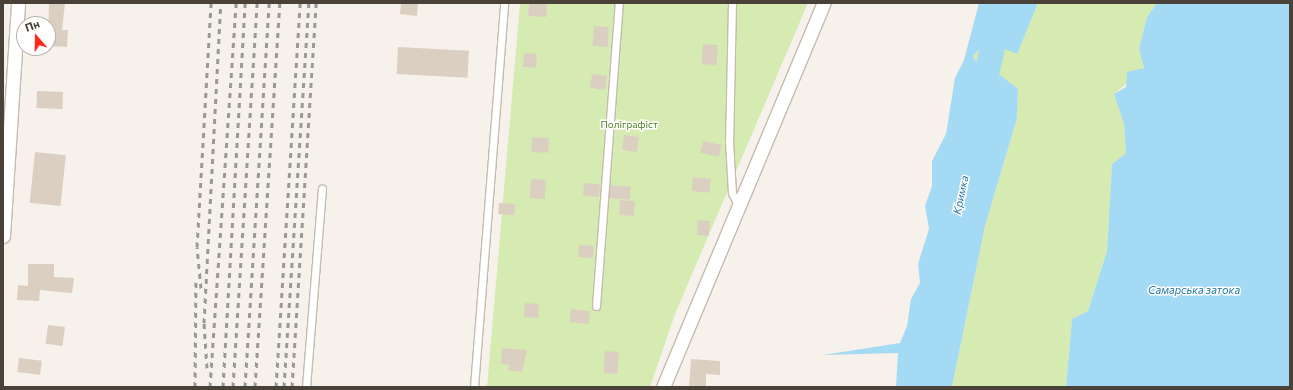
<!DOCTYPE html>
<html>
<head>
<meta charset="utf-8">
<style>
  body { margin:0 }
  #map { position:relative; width:1293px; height:390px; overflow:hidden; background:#f6f1ea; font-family:Commissioner,sans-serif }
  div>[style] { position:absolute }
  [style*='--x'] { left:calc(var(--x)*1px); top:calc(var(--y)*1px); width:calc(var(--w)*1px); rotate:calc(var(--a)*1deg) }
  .green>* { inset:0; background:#d6ebb2 }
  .water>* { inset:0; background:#a5daf4 }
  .river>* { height:25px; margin:-12.5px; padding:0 12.5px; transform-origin:12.5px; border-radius:12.5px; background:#a5daf4 }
  .building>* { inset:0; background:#dbcfc2; transform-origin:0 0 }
  .roads { filter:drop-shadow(1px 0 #c5bbaf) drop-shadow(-1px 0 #c5bbaf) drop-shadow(0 1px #c5bbaf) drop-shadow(0 -1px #c5bbaf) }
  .service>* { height:7px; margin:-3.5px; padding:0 3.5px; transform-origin:3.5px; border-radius:3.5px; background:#fff }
  .minor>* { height:13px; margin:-6.5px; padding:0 6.5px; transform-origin:6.5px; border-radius:6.5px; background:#fff }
  .rail>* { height:3px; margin-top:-1.5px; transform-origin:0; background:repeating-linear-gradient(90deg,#999 0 5px,transparent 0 10px) }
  span { translate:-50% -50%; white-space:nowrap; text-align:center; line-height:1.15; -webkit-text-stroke:3px #fff; paint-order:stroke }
  .park-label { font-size:10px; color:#508027 }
  .water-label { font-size:11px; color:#2678a3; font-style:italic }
  .frame { position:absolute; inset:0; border:4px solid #4a4238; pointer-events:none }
  .north { position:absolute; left:16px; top:16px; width:40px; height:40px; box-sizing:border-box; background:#fff; border:1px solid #b7b3af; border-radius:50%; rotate:340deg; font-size:11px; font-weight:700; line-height:16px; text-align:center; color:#4a4238 }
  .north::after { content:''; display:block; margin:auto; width:14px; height:18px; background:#ff2918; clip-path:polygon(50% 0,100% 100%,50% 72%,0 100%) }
</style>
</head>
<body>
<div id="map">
  <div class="green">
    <div style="clip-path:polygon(520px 3px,808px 3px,675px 314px,650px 387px,487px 387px)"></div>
    <div style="clip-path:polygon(1038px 3px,1157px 3px,1147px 17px,1139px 49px,1144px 68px,1114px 94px,1124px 124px,1126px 153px,1112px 164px,1107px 251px,1088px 311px,1072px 319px,1066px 387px,952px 387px,985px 226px,1017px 118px,1018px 89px,986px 78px,973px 56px,987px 41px,1017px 53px)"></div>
  </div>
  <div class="water">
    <div style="clip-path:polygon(979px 3px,1038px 3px,1017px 54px,987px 41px,973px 56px,986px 78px,1000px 75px,1018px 89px,1017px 118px,985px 226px,952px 387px,896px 387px,898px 353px,823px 355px,900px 343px,907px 326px,911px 299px,920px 283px,918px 264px,929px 229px,925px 206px,932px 186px,932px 161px,946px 134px,955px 78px,964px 60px)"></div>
    <div style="clip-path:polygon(1157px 3px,1290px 3px,1290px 387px,1066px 387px,1072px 319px,1088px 311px,1107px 251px,1112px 164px,1126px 153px,1124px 124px,1114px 94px,1126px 87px,1127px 72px,1144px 68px,1139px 49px,1147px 17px)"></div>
  </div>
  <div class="river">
    <div style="--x:978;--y:109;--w:109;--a:-77.2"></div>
  </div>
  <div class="building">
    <div style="clip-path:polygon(49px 3px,65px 3px,62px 30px,68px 30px,67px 47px,48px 46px)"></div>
    <div style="clip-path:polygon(401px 3px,418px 3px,417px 16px,400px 14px)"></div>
    <div style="left:529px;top:3px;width:18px;height:13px;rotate:3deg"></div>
    <div style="left:594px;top:26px;width:15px;height:20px;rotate:4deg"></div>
    <div style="left:703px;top:44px;width:15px;height:20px;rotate:4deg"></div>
    <div style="left:398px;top:47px;width:71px;height:27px;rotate:3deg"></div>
    <div style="left:524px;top:53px;width:13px;height:14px;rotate:4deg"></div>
    <div style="left:592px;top:74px;width:15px;height:14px;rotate:8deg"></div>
    <div style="left:37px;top:91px;width:26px;height:17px;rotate:2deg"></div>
    <div style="left:624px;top:135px;width:15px;height:15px;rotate:8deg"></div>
    <div style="left:532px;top:137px;width:17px;height:15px;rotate:3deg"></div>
    <div style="left:703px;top:141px;width:19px;height:12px;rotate:12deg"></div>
    <div style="left:35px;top:152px;width:31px;height:51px;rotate:6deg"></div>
    <div style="left:693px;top:177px;width:18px;height:14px;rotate:6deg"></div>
    <div style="left:531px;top:179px;width:15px;height:19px;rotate:4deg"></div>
    <div style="left:584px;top:183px;width:16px;height:13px;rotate:4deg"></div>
    <div style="left:610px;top:185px;width:21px;height:13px;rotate:5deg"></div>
    <div style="left:620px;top:200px;width:15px;height:15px;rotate:4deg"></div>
    <div style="left:499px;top:203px;width:16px;height:11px;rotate:4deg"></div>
    <div style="left:698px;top:220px;width:12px;height:15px;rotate:5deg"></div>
    <div style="left:579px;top:245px;width:15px;height:12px;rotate:4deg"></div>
    <div style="clip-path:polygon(28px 264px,54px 264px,54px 277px,74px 278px,72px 293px,40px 290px,39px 301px,17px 300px,18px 285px,28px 286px)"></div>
    <div style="left:525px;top:303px;width:14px;height:14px;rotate:4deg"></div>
    <div style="left:571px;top:309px;width:19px;height:13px;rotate:6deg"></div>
    <div style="left:48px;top:325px;width:17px;height:19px;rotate:7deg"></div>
    <div style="clip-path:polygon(502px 348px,527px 350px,522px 372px,508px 370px,509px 365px,501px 364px)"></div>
    <div style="left:605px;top:351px;width:14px;height:22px;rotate:4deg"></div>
    <div style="left:19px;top:358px;width:23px;height:14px;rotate:7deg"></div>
    <div style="clip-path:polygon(691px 359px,720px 361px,720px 375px,706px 374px,706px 387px,689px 387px)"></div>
  </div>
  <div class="roads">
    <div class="service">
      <div style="--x:732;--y:3;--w:138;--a:91.2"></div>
      <div style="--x:729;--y:141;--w:52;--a:86.7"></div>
      <div style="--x:732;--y:193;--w:15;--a:62"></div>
      <div style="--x:596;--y:306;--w:304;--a:-85.7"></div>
      <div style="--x:306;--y:387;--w:199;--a:-85.4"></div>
      <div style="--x:474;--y:387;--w:385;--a:-85.5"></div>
    </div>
    <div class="minor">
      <div style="--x:3;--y:236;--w:233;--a:-86.3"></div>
      <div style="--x:663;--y:387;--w:416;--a:-67.3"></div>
    </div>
  </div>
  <div class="rail">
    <div style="--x:201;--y:288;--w:41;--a:-95.6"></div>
    <div style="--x:197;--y:247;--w:244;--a:-86.7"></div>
    <div style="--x:207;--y:368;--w:45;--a:-93.8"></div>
    <div style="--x:204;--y:323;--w:320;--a:-87"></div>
    <div style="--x:195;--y:387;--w:106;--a:-89.5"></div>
    <div style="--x:210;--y:387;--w:385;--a:-86.1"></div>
    <div style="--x:223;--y:387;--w:385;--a:-86.7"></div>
    <div style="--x:233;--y:387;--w:385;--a:-86.4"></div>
    <div style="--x:245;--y:387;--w:385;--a:-86.4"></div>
    <div style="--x:255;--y:387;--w:385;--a:-86.3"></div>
    <div style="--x:276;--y:387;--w:385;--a:-86.4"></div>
    <div style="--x:284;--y:387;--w:385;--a:-86.3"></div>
    <div style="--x:292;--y:387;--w:385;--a:-86.4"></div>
  </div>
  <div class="park-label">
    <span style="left:629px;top:125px">Поліграфіст</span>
  </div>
  <div class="water-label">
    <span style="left:961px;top:195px;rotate:-78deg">Кримка</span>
    <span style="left:1194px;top:290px">Самарська затока</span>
  </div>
  <div class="frame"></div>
  <div class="north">Пн</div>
</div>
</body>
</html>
